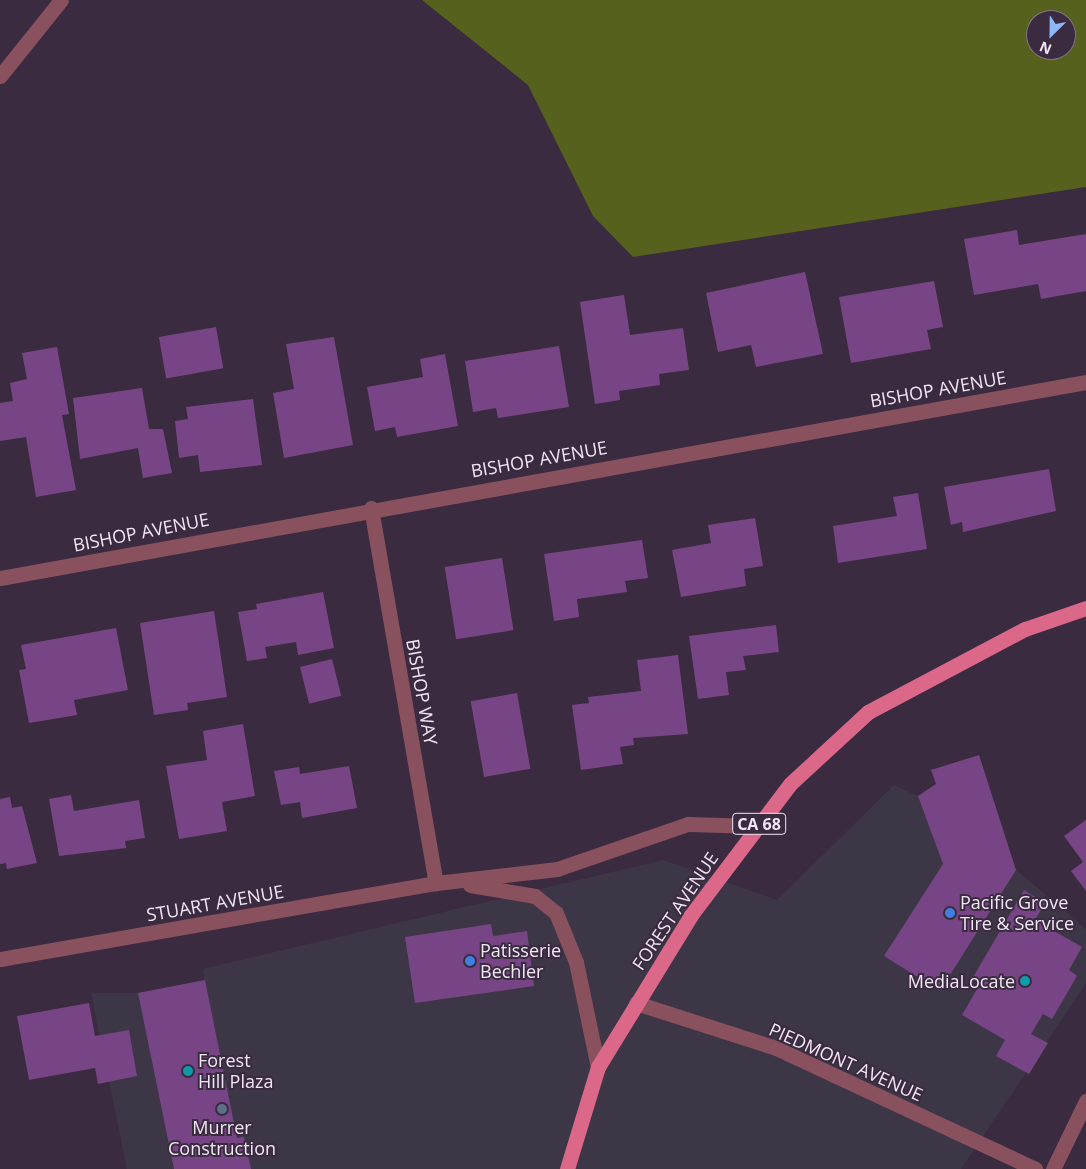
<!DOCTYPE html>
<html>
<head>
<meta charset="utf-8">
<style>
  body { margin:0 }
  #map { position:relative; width:1086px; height:1169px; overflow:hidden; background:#3b2b40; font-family:"Open Sans",sans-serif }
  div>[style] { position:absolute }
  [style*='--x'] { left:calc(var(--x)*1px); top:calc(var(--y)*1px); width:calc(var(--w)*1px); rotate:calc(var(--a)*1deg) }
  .commercial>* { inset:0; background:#3d3646 }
  .forest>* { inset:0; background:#55611d }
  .building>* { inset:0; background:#774585; transform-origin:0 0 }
  .minor>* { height:15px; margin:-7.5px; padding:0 7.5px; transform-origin:7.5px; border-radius:7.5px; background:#89505e }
  .major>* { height:15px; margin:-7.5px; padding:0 7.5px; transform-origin:7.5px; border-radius:7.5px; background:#dc6889 }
  .dots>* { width:14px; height:14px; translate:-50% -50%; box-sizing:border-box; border:2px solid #3b2b40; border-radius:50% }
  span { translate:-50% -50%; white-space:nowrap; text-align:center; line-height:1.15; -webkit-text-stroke:4px #3b2b40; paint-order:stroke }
  .shield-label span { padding:1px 4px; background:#3b2b40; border:1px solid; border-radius:4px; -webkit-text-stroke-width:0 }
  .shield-label { font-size:16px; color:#f2e7f5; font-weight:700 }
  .street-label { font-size:18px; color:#f2e7f5 }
  .poi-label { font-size:18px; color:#f2e7f5 }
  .left { translate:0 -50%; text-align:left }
  .right { translate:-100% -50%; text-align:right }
  .north { position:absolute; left:1026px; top:10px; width:50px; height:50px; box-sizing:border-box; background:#3b2b40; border:1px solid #847688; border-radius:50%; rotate:203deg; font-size:14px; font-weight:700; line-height:20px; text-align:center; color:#f2e7f5 }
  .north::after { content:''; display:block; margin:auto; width:18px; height:22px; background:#8bb9fc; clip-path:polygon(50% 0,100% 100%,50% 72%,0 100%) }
</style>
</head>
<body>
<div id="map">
  <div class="commercial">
    <div style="clip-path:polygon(979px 755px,1016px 870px,1086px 929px,1086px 983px,961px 1169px,127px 1169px,91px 993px,138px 993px,204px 980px,203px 969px,663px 860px,777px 900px,894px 785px,918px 796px)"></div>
  </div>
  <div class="forest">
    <div style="clip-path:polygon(evenodd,422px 0,1086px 0,1086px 187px,633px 257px,593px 216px,528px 85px,422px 0,1036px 20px,1066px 20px,1066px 50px,1036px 50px,1036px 20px)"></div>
  </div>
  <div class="building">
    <div style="clip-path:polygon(1017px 230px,1019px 245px,1086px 234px,1086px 291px,1041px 299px,1038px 284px,974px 295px,964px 239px)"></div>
    <div style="clip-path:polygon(805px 272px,823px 354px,756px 367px,751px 345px,718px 352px,706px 293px)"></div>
    <div style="clip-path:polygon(934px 281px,943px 327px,927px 330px,931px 349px,851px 363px,839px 297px)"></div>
    <div style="clip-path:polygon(624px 295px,630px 335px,683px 328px,689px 370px,659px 374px,660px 385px,619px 391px,620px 400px,595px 404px,580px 302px)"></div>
    <div style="left:216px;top:327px;width:42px;height:58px;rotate:80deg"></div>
    <div style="clip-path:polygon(334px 337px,353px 445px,284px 458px,273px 393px,294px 389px,286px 344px)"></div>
    <div style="clip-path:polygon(559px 346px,569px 407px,498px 418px,496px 408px,473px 412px,465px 361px)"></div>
    <div style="clip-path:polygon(57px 347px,69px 414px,62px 415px,76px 490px,36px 497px,26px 437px,0 441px,0 403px,13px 401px,10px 383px,27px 379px,22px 353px)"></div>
    <div style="clip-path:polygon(445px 354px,458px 426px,397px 437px,395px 427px,375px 431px,367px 387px,423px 377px,420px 359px)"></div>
    <div style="clip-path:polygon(142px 388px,149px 429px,163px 429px,172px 473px,143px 478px,138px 448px,80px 459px,73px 398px)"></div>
    <div style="clip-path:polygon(253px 399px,262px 465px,200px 472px,198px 455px,179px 458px,175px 421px,188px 419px,186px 407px)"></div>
    <div style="clip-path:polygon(1049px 469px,1056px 511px,963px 532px,962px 522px,951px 525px,944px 487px)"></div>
    <div style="clip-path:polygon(918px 493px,927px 549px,838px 563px,833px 526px,897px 516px,893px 497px)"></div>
    <div style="clip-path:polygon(755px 518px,763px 566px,744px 569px,746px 586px,681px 597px,672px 550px,711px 543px,708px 525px)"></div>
    <div style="clip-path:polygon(642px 540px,648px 578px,625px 581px,627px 592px,577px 599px,579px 617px,554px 621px,544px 554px)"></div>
    <div style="left:502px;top:558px;width:73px;height:58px;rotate:81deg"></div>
    <div style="clip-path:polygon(323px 592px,334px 648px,298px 655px,296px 642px,265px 647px,267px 658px,247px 661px,238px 612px,257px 609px,256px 604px)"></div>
    <div style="clip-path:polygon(214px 611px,227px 697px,187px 703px,188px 710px,154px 715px,140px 623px)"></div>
    <div style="clip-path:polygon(776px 625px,779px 652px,743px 656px,746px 670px,726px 672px,729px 695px,698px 699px,689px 636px)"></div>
    <div style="clip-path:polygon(116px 628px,128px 690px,74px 700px,77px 715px,29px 723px,19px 670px,26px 669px,21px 645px)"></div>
    <div style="clip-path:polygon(678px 655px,688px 734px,633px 738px,634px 745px,620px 747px,623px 764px,581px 770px,572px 705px,589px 703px,588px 697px,641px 691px,637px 660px)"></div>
    <div style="left:332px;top:659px;width:38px;height:33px;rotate:76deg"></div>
    <div style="left:517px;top:693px;width:77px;height:47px;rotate:80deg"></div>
    <div style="clip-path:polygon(243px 724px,255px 796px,222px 802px,227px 831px,179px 839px,166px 766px,207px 760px,203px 731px)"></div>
    <div style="clip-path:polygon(979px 755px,1016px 870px,940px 991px,884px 956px,943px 864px,918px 796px,936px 784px,931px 770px)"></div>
    <div style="clip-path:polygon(349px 766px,357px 808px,302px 818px,300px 802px,281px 805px,274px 771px,299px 767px,300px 774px)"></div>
    <div style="clip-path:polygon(71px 795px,74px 811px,139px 800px,145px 838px,125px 841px,126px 848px,59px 856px,49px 799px)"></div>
    <div style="clip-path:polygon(10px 797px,12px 808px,22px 806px,37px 863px,7px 869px,6px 863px,0 864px,0 799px)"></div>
    <div style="clip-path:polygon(1086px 820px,1086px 891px,1071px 871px,1083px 862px,1064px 836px)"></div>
    <div style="clip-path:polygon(1024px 890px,1045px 903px,1035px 920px,1082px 947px,1069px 970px,1077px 976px,1052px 1019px,1043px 1014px,1031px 1034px,1048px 1043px,1029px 1074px,996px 1056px,1005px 1040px,962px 1015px,980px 984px,972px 979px)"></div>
    <div style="clip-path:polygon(491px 924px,493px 936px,527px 931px,534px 986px,415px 1003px,405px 937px)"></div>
    <div style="clip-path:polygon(205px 980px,237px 1138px,244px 1137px,251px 1169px,174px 1169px,138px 993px)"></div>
    <div style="clip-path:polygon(89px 1003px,95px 1036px,129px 1030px,137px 1076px,98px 1084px,95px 1068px,29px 1080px,17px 1016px)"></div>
  </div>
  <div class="minor">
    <div style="--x:0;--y:76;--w:97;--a:-51.2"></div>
    <div style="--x:371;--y:508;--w:381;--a:80.2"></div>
    <div style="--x:0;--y:578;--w:1104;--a:-10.23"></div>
    <div style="--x:470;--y:885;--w:66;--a:9.6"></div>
    <div style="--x:535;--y:896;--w:27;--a:39"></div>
    <div style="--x:556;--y:913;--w:53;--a:67.8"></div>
    <div style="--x:576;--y:962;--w:107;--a:78.2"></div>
    <div style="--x:0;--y:959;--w:443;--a:-9.9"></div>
    <div style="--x:436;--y:883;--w:122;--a:-6.6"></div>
    <div style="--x:557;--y:869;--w:139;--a:-19"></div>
    <div style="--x:688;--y:824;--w:69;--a:1.7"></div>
    <div style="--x:636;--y:1003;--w:147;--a:17.8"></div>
    <div style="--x:776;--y:1048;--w:286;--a:25"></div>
    <div style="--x:1053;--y:1169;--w:76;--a:-64.1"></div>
  </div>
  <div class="major">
    <div style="--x:567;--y:1169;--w:107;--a:-73.1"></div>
    <div style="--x:598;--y:1067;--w:178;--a:-58.5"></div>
    <div style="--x:691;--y:915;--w:164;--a:-52.9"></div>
    <div style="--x:790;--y:784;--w:106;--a:-42.7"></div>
    <div style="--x:868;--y:712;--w:178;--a:-27.9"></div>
    <div style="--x:1025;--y:629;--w:65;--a:-19"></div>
  </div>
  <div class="dots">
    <div style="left:950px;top:913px;background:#3f7fe0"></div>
    <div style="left:470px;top:961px;background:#3f7fe0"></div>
    <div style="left:1025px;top:981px;background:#0f9aa8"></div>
    <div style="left:188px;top:1071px;background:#0f9aa8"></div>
    <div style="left:222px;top:1109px;background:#5c6f8a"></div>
  </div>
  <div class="shield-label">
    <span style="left:759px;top:824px">CA 68</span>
  </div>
  <div class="street-label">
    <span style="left:938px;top:389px;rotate:-10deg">BISHOP AVENUE</span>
    <span style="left:539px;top:459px;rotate:-10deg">BISHOP AVENUE</span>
    <span style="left:141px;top:532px;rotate:-11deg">BISHOP AVENUE</span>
    <span style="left:422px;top:692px;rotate:80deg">BISHOP WAY</span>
    <span style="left:215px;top:903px;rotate:-10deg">STUART AVENUE</span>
    <span style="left:675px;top:911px;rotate:-56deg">FOREST AVENUE</span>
    <span style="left:846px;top:1062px;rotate:24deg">PIEDMONT AVENUE</span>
  </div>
  <div class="poi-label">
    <span class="left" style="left:960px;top:913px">Pacific Grove<br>Tire &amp; Service</span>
    <span class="left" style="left:480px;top:961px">Patisserie<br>Bechler</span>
    <span class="right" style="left:1015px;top:981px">MediaLocate</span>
    <span class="left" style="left:198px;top:1071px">Forest<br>Hill Plaza</span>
    <span style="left:222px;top:1138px">Murrer<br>Construction</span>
  </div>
  <div class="north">N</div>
</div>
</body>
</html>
